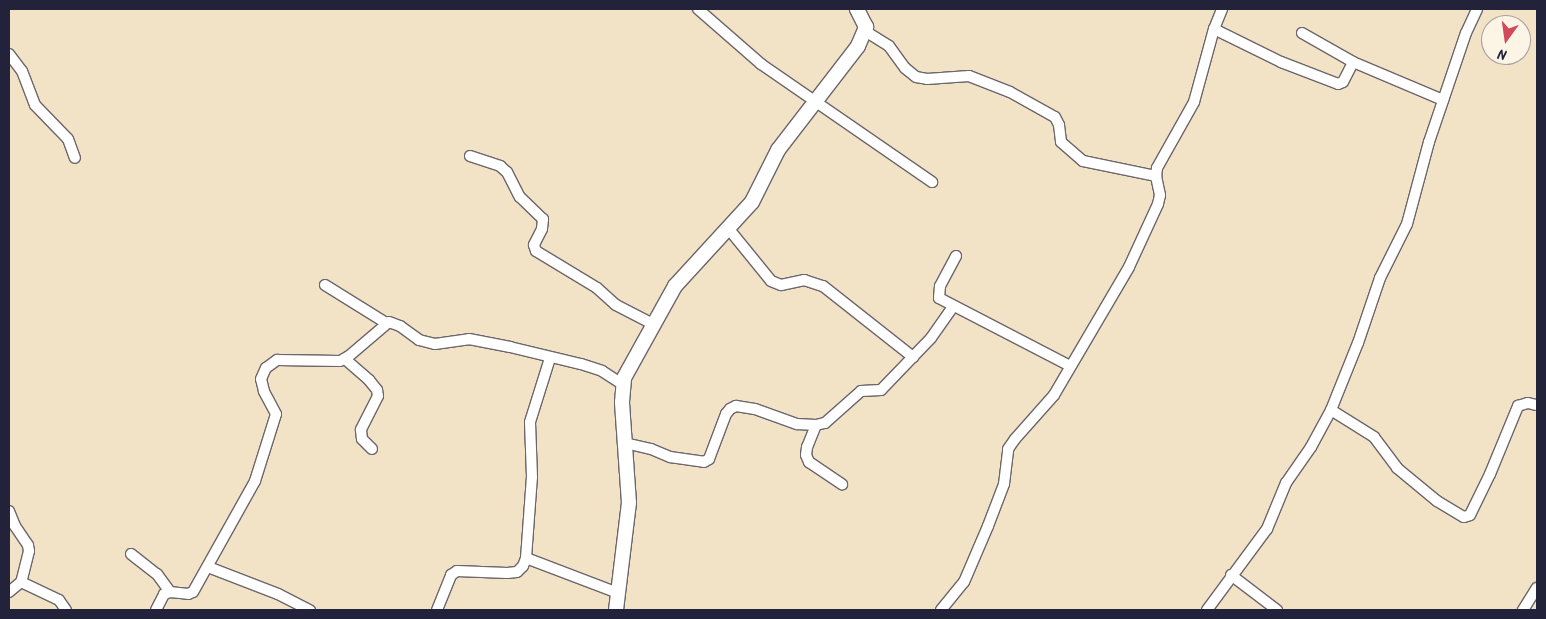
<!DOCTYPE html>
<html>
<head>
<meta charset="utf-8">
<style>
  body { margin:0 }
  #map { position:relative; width:1546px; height:619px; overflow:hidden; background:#f3e3c6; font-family:Kalam,sans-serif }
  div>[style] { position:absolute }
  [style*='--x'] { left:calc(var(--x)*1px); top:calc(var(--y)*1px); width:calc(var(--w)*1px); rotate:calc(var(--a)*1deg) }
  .roads { filter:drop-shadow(1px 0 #6b666c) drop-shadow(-1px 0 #6b666c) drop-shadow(0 1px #6b666c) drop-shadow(0 -1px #6b666c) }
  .street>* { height:10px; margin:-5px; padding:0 5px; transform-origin:5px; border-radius:5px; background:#fff }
  .secondary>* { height:14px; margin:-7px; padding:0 7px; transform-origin:7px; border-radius:7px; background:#fff }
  span { translate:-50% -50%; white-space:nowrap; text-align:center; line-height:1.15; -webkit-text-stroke:4px #fcf5e5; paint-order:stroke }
  .frame { position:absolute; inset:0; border:10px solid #22223b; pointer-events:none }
  .north { position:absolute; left:1481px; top:15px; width:50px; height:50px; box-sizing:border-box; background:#fcf5e5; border:1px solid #a5a1a1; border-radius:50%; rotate:194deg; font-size:14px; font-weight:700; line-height:20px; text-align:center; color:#22223b }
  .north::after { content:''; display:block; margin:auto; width:18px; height:22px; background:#d1495b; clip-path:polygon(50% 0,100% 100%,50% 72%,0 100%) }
</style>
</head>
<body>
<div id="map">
  <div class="roads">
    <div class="street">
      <div style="--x:698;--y:9;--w:84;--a:41.1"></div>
      <div style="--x:761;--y:64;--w:208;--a:34.6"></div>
      <div style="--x:1214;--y:29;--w:75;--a:26.2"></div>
      <div style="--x:1281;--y:62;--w:61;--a:21.1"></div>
      <div style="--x:1338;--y:84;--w:5;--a:-22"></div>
      <div style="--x:1343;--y:82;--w:22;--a:-63"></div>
      <div style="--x:865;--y:31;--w:28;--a:32"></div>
      <div style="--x:889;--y:46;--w:27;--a:54"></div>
      <div style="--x:905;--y:68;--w:14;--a:39"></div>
      <div style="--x:916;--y:77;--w:11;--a:10"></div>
      <div style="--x:927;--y:79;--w:42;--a:-4.1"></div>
      <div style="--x:969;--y:76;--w:44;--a:21.3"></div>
      <div style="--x:1010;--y:92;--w:51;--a:29.1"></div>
      <div style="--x:1055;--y:117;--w:9;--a:63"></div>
      <div style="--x:1059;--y:125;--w:17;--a:83"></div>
      <div style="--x:1061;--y:142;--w:29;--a:41"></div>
      <div style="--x:1083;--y:161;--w:75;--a:11.6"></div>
      <div style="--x:1302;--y:33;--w:59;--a:29.6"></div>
      <div style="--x:1353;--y:62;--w:98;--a:22.9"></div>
      <div style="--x:9;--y:54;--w:21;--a:53"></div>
      <div style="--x:22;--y:71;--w:36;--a:69"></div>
      <div style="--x:35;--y:105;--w:47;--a:45.9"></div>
      <div style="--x:68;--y:139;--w:20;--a:70"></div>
      <div style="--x:470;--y:156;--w:32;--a:18"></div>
      <div style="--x:500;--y:166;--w:9;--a:41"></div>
      <div style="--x:507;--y:172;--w:28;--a:63"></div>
      <div style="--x:520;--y:197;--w:32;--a:44"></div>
      <div style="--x:543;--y:219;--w:10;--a:96"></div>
      <div style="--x:542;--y:229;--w:18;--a:117"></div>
      <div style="--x:534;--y:245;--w:6;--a:72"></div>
      <div style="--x:536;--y:251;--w:71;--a:31.2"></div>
      <div style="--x:597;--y:288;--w:25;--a:42"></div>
      <div style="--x:616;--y:305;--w:42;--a:27.2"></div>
      <div style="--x:728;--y:228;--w:68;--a:50.9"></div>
      <div style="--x:771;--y:281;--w:11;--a:22"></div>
      <div style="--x:781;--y:285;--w:24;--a:-12"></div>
      <div style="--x:804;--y:280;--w:20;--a:18"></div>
      <div style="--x:823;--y:286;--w:115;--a:38.3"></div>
      <div style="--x:956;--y:256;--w:34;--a:118"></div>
      <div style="--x:940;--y:286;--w:12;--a:95"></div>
      <div style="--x:939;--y:298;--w:148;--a:27.4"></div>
      <div style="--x:325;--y:285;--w:72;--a:31.9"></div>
      <div style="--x:345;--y:359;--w:32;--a:41"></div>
      <div style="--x:369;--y:380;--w:13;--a:51"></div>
      <div style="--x:377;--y:390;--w:6;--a:81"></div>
      <div style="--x:378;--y:396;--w:38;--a:117"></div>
      <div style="--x:361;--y:430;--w:9;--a:84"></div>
      <div style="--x:362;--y:439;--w:14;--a:45"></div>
      <div style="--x:1331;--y:410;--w:51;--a:32.1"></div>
      <div style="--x:1374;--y:437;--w:39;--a:53"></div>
      <div style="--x:1397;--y:468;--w:52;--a:39.5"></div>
      <div style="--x:1437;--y:501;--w:31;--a:31"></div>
      <div style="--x:1464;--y:517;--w:6;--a:-18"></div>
      <div style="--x:1470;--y:515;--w:46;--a:-64"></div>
      <div style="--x:1490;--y:474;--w:74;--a:-67.6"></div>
      <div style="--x:1518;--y:406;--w:10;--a:-17"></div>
      <div style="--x:1528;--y:403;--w:9;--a:13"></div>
      <div style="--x:816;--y:425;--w:24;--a:112"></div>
      <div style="--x:807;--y:447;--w:8;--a:97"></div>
      <div style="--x:806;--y:455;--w:8;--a:67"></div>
      <div style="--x:809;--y:462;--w:40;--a:34"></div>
      <div style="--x:625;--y:443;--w:27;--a:13"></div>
      <div style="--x:651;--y:449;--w:21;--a:23"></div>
      <div style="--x:670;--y:457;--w:34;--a:8"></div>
      <div style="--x:704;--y:462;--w:6;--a:-31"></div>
      <div style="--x:709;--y:459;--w:48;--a:-69.3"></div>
      <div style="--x:726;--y:414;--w:6;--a:-51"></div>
      <div style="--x:730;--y:409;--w:7;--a:-27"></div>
      <div style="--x:736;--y:406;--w:19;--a:9"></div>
      <div style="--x:755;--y:409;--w:45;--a:19.7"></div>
      <div style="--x:797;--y:424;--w:19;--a:3"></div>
      <div style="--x:816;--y:425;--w:9;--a:-13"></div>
      <div style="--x:825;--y:423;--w:48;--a:-41.6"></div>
      <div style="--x:861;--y:391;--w:20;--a:-3"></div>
      <div style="--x:881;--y:390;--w:72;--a:-46.1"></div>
      <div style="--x:931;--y:338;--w:39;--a:-55"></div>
      <div style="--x:9;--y:511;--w:16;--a:68"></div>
      <div style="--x:15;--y:526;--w:23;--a:56"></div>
      <div style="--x:28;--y:545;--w:6;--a:81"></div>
      <div style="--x:29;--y:551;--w:32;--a:104"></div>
      <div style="--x:21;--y:582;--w:42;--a:25.3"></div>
      <div style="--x:59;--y:600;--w:12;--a:55"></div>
      <div style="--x:131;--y:554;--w:33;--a:38"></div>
      <div style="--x:157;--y:574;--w:22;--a:54"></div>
      <div style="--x:526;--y:558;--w:98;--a:20.8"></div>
      <div style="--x:208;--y:567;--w:75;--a:21.1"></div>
      <div style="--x:278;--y:594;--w:36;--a:27"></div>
      <div style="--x:1231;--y:575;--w:58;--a:37.3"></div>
      <div style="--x:9;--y:592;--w:16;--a:-40"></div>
      <div style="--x:156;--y:610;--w:18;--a:-63"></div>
      <div style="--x:164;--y:594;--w:6;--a:-18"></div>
      <div style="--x:170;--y:592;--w:18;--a:6"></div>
      <div style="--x:188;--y:594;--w:5;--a:-22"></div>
      <div style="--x:193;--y:592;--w:127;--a:-60.8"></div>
      <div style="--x:255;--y:481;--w:70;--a:-72.6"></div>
      <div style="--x:276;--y:414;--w:26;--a:-118"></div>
      <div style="--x:264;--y:391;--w:12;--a:-104"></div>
      <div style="--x:261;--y:379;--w:12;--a:-66"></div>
      <div style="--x:266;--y:368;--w:14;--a:-36"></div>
      <div style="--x:277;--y:360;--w:63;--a:0.9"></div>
      <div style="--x:340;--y:361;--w:10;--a:-29"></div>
      <div style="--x:349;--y:356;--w:52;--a:-40.4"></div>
      <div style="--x:389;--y:322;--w:12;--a:20"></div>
      <div style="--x:400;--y:326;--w:24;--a:36"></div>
      <div style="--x:419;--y:340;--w:16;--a:14"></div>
      <div style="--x:435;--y:344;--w:34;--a:-8"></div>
      <div style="--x:469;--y:339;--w:42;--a:11"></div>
      <div style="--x:510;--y:347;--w:73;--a:13.5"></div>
      <div style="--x:581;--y:364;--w:22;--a:18"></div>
      <div style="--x:602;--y:371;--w:24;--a:33"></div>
      <div style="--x:437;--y:610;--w:38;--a:-68"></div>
      <div style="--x:451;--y:575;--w:7;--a:-34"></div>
      <div style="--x:457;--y:571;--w:50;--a:2.3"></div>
      <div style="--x:507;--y:573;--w:10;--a:-6"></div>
      <div style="--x:517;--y:572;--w:8;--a:-45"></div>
      <div style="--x:523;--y:566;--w:9;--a:-69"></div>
      <div style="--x:526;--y:558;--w:81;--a:-85.8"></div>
      <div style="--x:532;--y:477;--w:55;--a:-92.1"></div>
      <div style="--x:530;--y:422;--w:67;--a:-72.6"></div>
      <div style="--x:941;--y:610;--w:36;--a:-51"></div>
      <div style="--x:964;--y:582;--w:61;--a:-66.8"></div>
      <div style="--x:988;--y:526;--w:45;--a:-69.1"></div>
      <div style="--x:1004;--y:484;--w:35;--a:-83"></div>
      <div style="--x:1008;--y:449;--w:12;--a:-55"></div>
      <div style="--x:1015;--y:439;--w:59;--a:-48.4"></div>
      <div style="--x:1054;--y:395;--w:148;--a:-59.6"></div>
      <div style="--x:1129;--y:267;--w:69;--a:-65.3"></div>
      <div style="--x:1158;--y:204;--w:9;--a:-77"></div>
      <div style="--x:1160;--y:195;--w:19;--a:-102"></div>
      <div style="--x:1156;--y:176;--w:8;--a:-83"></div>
      <div style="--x:1157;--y:168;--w:76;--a:-60.7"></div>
      <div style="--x:1194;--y:102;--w:76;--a:-74.7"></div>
      <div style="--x:1214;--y:29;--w:22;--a:-68"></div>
      <div style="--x:1207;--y:610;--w:101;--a:-53.5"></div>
      <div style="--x:1267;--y:529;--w:50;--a:-67.6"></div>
      <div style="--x:1286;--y:483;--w:44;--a:-55.2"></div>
      <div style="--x:1311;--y:447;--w:42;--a:-61.6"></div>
      <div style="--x:1331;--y:410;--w:72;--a:-68.1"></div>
      <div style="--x:1358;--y:343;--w:69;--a:-71.3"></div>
      <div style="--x:1380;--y:278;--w:60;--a:-63.4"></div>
      <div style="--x:1407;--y:224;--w:85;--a:-75"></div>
      <div style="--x:1429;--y:142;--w:115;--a:-71.3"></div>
      <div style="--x:1466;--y:33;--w:26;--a:-65"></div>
      <div style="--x:1523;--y:610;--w:26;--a:-58"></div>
    </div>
    <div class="secondary">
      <div style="--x:616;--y:610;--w:108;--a:-83.1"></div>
      <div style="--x:629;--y:503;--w:101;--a:-94"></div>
      <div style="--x:622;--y:402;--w:24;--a:-85"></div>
      <div style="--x:624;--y:378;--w:105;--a:-61"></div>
      <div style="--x:675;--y:286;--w:114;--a:-47.5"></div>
      <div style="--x:752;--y:202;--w:58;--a:-63.4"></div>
      <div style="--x:778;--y:150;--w:131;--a:-52.4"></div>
      <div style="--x:858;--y:46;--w:21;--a:-67"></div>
      <div style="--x:866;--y:27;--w:20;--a:-117"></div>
    </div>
  </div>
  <div class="frame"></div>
  <div class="north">N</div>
</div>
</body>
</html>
